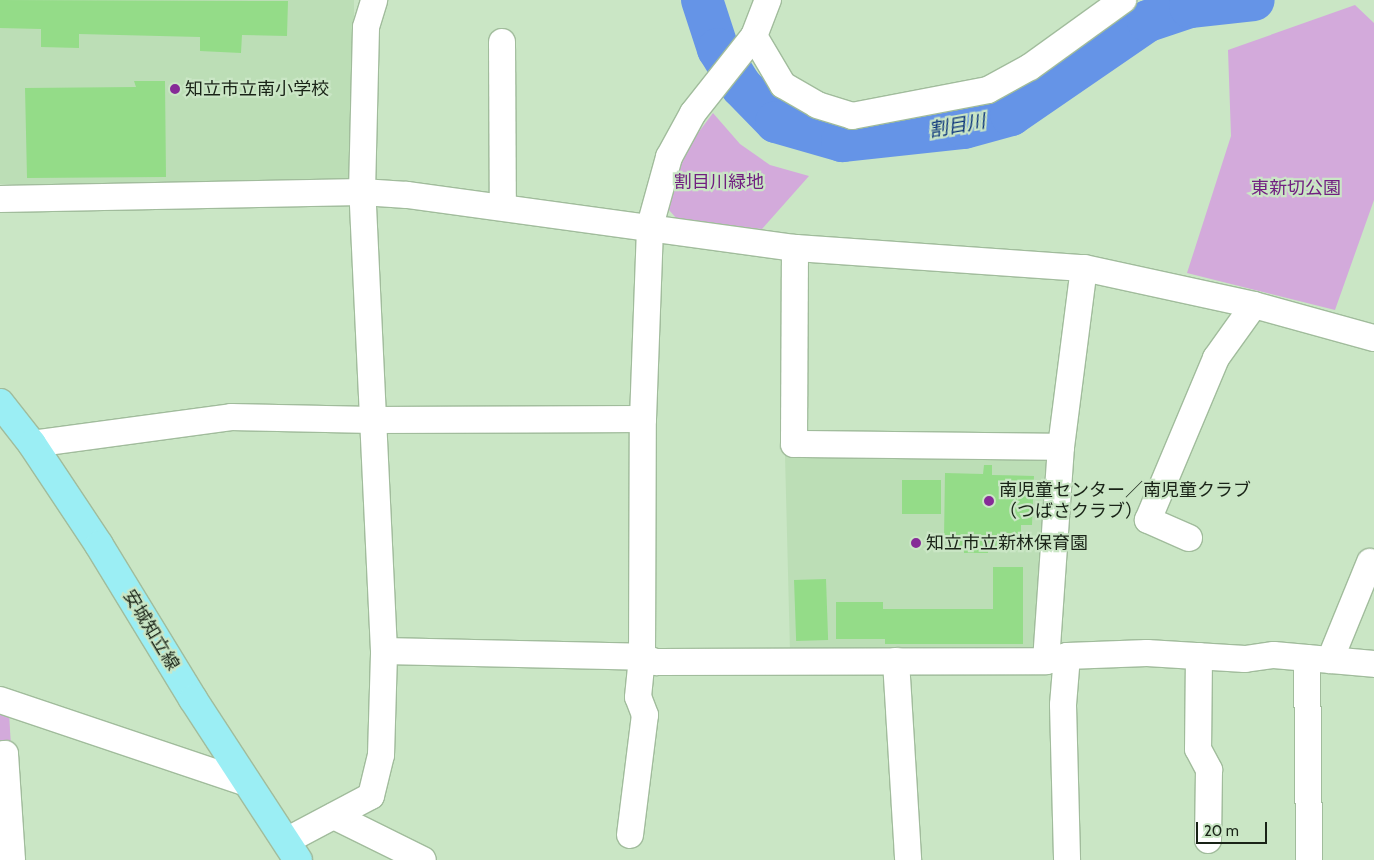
<!DOCTYPE html>
<html>
<head>
<meta charset="utf-8">
<style>
  body { margin:0 }
  #map { position:relative; width:1374px; height:860px; overflow:hidden; background:#cae6c5; font-family:Cabin,"Noto Sans JP",sans-serif }
  div>[style] { position:absolute }
  [style*='--x'] { left:calc(var(--x)*1px); top:calc(var(--y)*1px); width:calc(var(--w)*1px); rotate:calc(var(--a)*1deg) }
  .built>* { inset:0; background:#bcdeb6; transform-origin:0 0 }
  .green>* { inset:0; background:#d3aadb }
  .river>* { height:42px; margin:-21px; padding:0 21px; transform-origin:21px; border-radius:21px; background:#6594e7 }
  .building>* { inset:0; background:#94dc88; transform-origin:0 0 }
  .roads { filter:drop-shadow(1px 0 #a1bc9c) drop-shadow(-1px 0 #a1bc9c) drop-shadow(0 1px #a1bc9c) drop-shadow(0 -1px #a1bc9c) }
  .minor>* { height:26px; margin:-13px; padding:0 13px; transform-origin:13px; border-radius:13px; background:#fff }
  .major>* { height:28px; margin:-14px; padding:0 14px; transform-origin:14px; border-radius:14px; background:#9beef4 }
  .dots>* { width:14px; height:14px; translate:-50% -50%; box-sizing:border-box; border:2px solid #cae6c5; border-radius:50% }
  span { translate:-50% -50%; white-space:nowrap; text-align:center; line-height:1.15; -webkit-text-stroke:4.5px #cae6c5; paint-order:stroke }
  .poi-label { font-size:18px; color:#192317 }
  .left { translate:0 -50%; text-align:left }
  .park-label { font-size:18px; color:#711f80 }
  .street-label { font-size:18px; color:#192317 }
  .water-label { font-size:19px; color:#08327a; font-style:italic }
  .scale { position:absolute; left:1196px; top:822px; width:71px; height:22px; box-sizing:border-box; border:2px solid #192317; border-top:0; padding-left:6px; font-size:15px; line-height:18px; white-space:nowrap; color:#192317; -webkit-text-stroke:4px #cae6c5; paint-order:stroke }
</style>
</head>
<body>
<div id="map">
  <div class="built">
    <div style="left:0;top:0;width:354px;height:184px"></div>
    <div style="clip-path:polygon(785px 455px,1047px 458px,1040px 644px,1032px 651px,790px 652px)"></div>
  </div>
  <div class="green">
    <div style="clip-path:polygon(1355px 5px,1374px 23px,1374px 200px,1335px 310px,1187px 273px,1231px 136px,1228px 50px)"></div>
    <div style="clip-path:polygon(713px 113px,740px 144px,770px 165px,809px 176px,762px 229px,678px 220px,668px 209px,680px 157px)"></div>
    <div style="clip-path:polygon(0 711px,9px 713px,11px 746px,0 746px)"></div>
  </div>
  <div class="river">
    <div style="--x:702;--y:0;--w:52;--a:71.9"></div>
    <div style="--x:718;--y:49;--w:44;--a:58.1"></div>
    <div style="--x:741;--y:86;--w:50;--a:45.8"></div>
    <div style="--x:776;--y:122;--w:69;--a:16.1"></div>
    <div style="--x:842;--y:141;--w:123;--a:-6.1"></div>
    <div style="--x:964;--y:128;--w:49;--a:-15.5"></div>
    <div style="--x:1011;--y:115;--w:166;--a:-34.5"></div>
    <div style="--x:1148;--y:21;--w:44;--a:-18.4"></div>
    <div style="--x:1190;--y:7;--w:64;--a:-6.2"></div>
  </div>
  <div class="building">
    <div style="clip-path:polygon(0 0,288px 1px,287px 36px,242px 35px,241px 53px,200px 51px,200px 37px,79px 34px,79px 48px,41px 47px,41px 29px,0 28px)"></div>
    <div style="clip-path:polygon(134px 81px,165px 81px,166px 177px,27px 178px,25px 88px,136px 87px)"></div>
    <div style="clip-path:polygon(984px 465px,992px 465px,992px 475px,1034px 476px,1032px 525px,1021px 525px,1021px 539px,997px 538px,997px 546px,988px 546px,988px 553px,964px 553px,964px 547px,954px 547px,954px 538px,944px 538px,945px 473px,983px 474px)"></div>
    <div style="left:902px;top:480px;width:39px;height:34px"></div>
    <div style="clip-path:polygon(993px 567px,1023px 567px,1023px 644px,885px 644px,885px 639px,836px 639px,836px 602px,883px 602px,883px 609px,993px 609px)"></div>
    <div style="left:826px;top:579px;width:61px;height:32px;rotate:88deg"></div>
  </div>
  <div class="roads">
    <div class="minor">
      <div style="--x:754;--y:36;--w:57;--a:59.4"></div>
      <div style="--x:783;--y:85;--w:39;--a:30"></div>
      <div style="--x:817;--y:105;--w:37;--a:17"></div>
      <div style="--x:852;--y:116;--w:138;--a:-10.8"></div>
      <div style="--x:988;--y:90;--w:48;--a:-28.7"></div>
      <div style="--x:1030;--y:67;--w:115;--a:-35.8"></div>
      <div style="--x:502;--y:42;--w:164;--a:89.7"></div>
      <div style="--x:0;--y:199;--w:362;--a:-1.1"></div>
      <div style="--x:362;--y:192;--w:45;--a:3.8"></div>
      <div style="--x:407;--y:195;--w:392;--a:7.8"></div>
      <div style="--x:795;--y:248;--w:290;--a:4"></div>
      <div style="--x:1084;--y:268;--w:174;--a:12.3"></div>
      <div style="--x:1254;--y:305;--w:124;--a:15.4"></div>
      <div style="--x:795;--y:248;--w:196;--a:90.3"></div>
      <div style="--x:794;--y:444;--w:267;--a:0.6"></div>
      <div style="--x:32;--y:444;--w:201;--a:-7.7"></div>
      <div style="--x:231;--y:417;--w:142;--a:1.2"></div>
      <div style="--x:373;--y:420;--w:270;--a:-0.2"></div>
      <div style="--x:1189;--y:538;--w:45;--a:-156.3"></div>
      <div style="--x:1148;--y:520;--w:176;--a:-67.2"></div>
      <div style="--x:1216;--y:358;--w:65;--a:-54.4"></div>
      <div style="--x:384;--y:651;--w:258;--a:1.3"></div>
      <div style="--x:642;--y:657;--w:15;--a:20"></div>
      <div style="--x:656;--y:662;--w:390;--a:-0.1"></div>
      <div style="--x:1046;--y:661;--w:22;--a:-13"></div>
      <div style="--x:1067;--y:656;--w:80;--a:-2.1"></div>
      <div style="--x:1147;--y:653;--w:98;--a:3.5"></div>
      <div style="--x:1245;--y:659;--w:29;--a:-8"></div>
      <div style="--x:1274;--y:655;--w:100;--a:5.1"></div>
      <div style="--x:1067;--y:656;--w:49;--a:94.7"></div>
      <div style="--x:1063;--y:705;--w:155;--a:88.5"></div>
      <div style="--x:1199;--y:656;--w:93;--a:90.6"></div>
      <div style="--x:1198;--y:749;--w:24;--a:62"></div>
      <div style="--x:1209;--y:770;--w:70;--a:90.8"></div>
      <div style="--x:1307;--y:658;--w:202;--a:89.4"></div>
      <div style="--x:1330;--y:660;--w:106;--a:-67.8"></div>
      <div style="--x:896;--y:661;--w:199;--a:86.5"></div>
      <div style="--x:1046;--y:661;--w:215;--a:-86"></div>
      <div style="--x:1061;--y:447;--w:180;--a:-82.7"></div>
      <div style="--x:0;--y:700;--w:261;--a:18.6"></div>
      <div style="--x:0;--y:755;--w:5;--a:-11"></div>
      <div style="--x:5;--y:754;--w:106;--a:86.2"></div>
      <div style="--x:334;--y:816;--w:99;--a:26.3"></div>
      <div style="--x:630;--y:835;--w:121;--a:-82.9"></div>
      <div style="--x:645;--y:715;--w:19;--a:-111"></div>
      <div style="--x:638;--y:697;--w:40;--a:-84.3"></div>
      <div style="--x:642;--y:657;--w:238;--a:-89.8"></div>
      <div style="--x:643;--y:419;--w:193;--a:-87.9"></div>
      <div style="--x:650;--y:226;--w:72;--a:-74.6"></div>
      <div style="--x:669;--y:157;--w:50;--a:-61.4"></div>
      <div style="--x:693;--y:113;--w:98;--a:-51.6"></div>
      <div style="--x:754;--y:36;--w:39;--a:-69"></div>
      <div style="--x:286;--y:841;--w:96;--a:-27.9"></div>
      <div style="--x:371;--y:796;--w:42;--a:-76.3"></div>
      <div style="--x:381;--y:755;--w:104;--a:-88.3"></div>
      <div style="--x:384;--y:651;--w:460;--a:-92.7"></div>
      <div style="--x:362;--y:192;--w:165;--a:-88.6"></div>
      <div style="--x:366;--y:27;--w:28;--a:-73"></div>
    </div>
    <div class="major">
      <div style="--x:0;--y:403;--w:52;--a:52"></div>
      <div style="--x:32;--y:444;--w:121;--a:56.4"></div>
      <div style="--x:99;--y:545;--w:180;--a:58.6"></div>
      <div style="--x:193;--y:699;--w:192;--a:56.9"></div>
    </div>
  </div>
  <div class="dots">
    <div style="left:175px;top:89px;background:#862b97"></div>
    <div style="left:989px;top:501px;background:#862b97"></div>
    <div style="left:916px;top:543px;background:#862b97"></div>
  </div>
  <div class="poi-label">
    <span class="left" style="left:185px;top:89px">知立市立南小学校</span>
    <span class="left" style="left:999px;top:501px">南児童センター／南児童クラブ<br>（つばさクラブ）</span>
    <span class="left" style="left:926px;top:543px">知立市立新林保育園</span>
  </div>
  <div class="park-label">
    <span style="left:719px;top:182px">割目川緑地</span>
    <span style="left:1296px;top:188px">東新切公園</span>
  </div>
  <div class="street-label">
    <span style="left:151px;top:630px;rotate:59deg">安城知立線</span>
  </div>
  <div class="water-label">
    <span style="left:957px;top:126px;rotate:-10deg">割目川</span>
  </div>
  <div class="scale">20 m</div>
</div>
</body>
</html>
